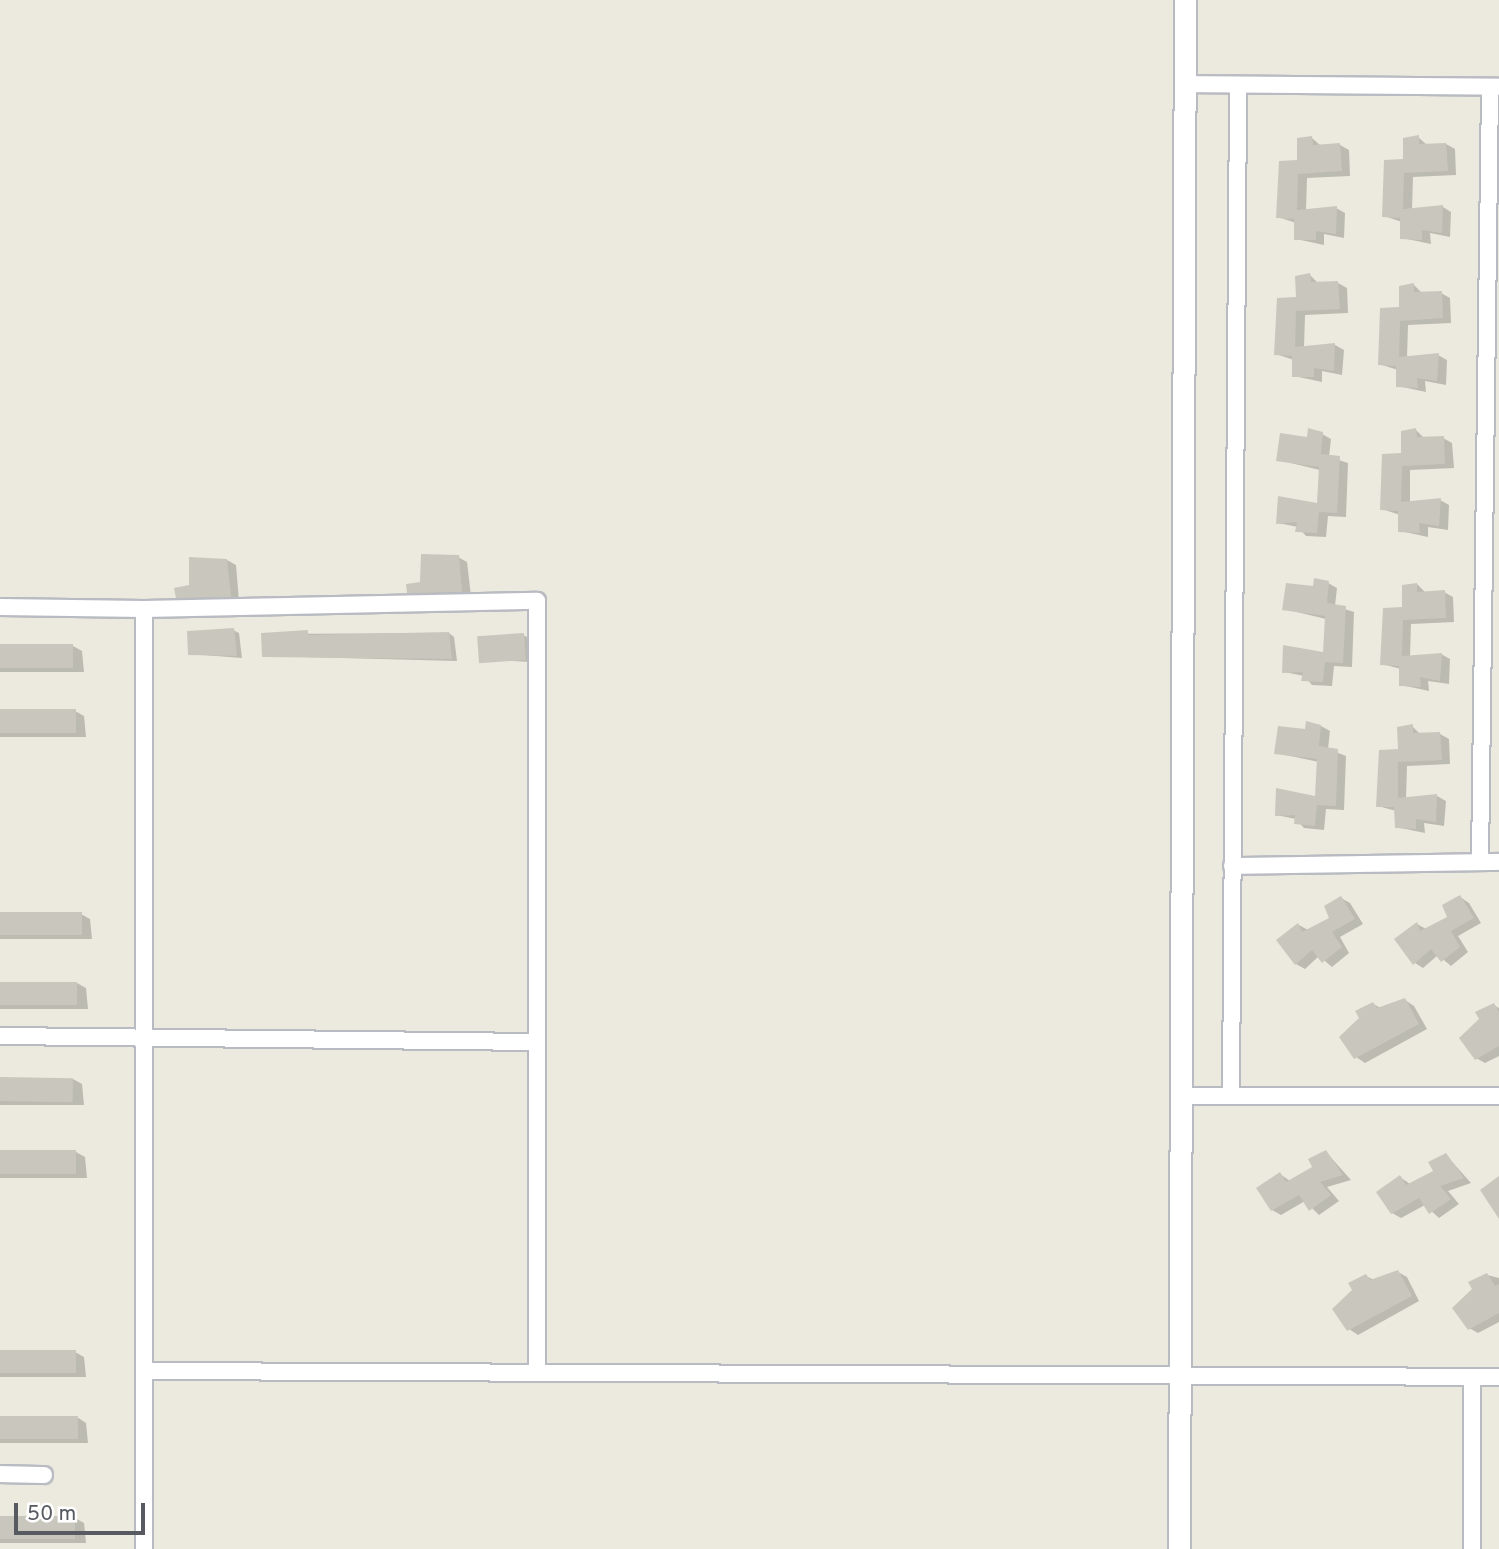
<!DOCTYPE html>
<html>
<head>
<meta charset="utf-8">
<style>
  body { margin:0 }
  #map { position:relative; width:1499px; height:1549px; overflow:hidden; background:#eceade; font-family:Overpass,sans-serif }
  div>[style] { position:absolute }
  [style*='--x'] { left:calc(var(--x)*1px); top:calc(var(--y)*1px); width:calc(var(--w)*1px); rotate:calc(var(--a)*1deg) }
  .shadow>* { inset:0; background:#0003 }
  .building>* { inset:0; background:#c9c7bd; transform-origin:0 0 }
  .roads { filter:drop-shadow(2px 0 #b9bbc2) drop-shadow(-2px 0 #b9bbc2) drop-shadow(0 2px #b9bbc2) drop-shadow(0 -2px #b9bbc2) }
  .minor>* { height:16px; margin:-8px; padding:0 8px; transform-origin:8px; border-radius:8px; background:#fff }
  .tertiary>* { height:21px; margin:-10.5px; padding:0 10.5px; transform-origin:10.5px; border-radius:10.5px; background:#fff }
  span { translate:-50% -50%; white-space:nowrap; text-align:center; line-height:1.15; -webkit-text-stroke:6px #fff; paint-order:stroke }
  .scale { position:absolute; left:14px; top:1503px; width:131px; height:32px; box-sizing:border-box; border:4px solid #575b61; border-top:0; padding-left:9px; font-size:21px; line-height:24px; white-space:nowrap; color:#575b61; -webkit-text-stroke:5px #fff; paint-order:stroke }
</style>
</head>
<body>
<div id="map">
  <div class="shadow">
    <div style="clip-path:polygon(1418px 137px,1427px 145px,1446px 144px,1455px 149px,1456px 175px,1413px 177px,1412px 210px,1443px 207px,1451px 212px,1450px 237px,1430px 233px,1431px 244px,1402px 238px,1402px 222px,1384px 216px)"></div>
    <div style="clip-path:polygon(1312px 138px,1321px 146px,1340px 145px,1349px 150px,1350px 176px,1307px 178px,1306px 211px,1336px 208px,1345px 213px,1344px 238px,1324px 234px,1324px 245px,1296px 239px,1296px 223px,1278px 217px)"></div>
    <div style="clip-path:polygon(1310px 275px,1319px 284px,1338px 283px,1347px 288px,1348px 313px,1305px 315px,1304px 348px,1335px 345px,1344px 350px,1342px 375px,1322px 371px,1322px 382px,1294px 376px,1294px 360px,1276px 354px)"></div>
    <div style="clip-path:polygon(1414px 285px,1423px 294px,1441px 293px,1450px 298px,1451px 323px,1408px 325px,1407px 358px,1438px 355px,1447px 360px,1446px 385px,1425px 381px,1426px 392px,1398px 386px,1398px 370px,1379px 364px)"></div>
    <div style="clip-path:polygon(1416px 430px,1425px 439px,1443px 438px,1452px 443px,1454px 468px,1410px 470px,1410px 503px,1440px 500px,1449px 505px,1448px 530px,1428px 527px,1428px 537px,1400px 531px,1400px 515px,1382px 509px)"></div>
    <div style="clip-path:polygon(1322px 434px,1331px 439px,1329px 457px,1348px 463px,1346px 517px,1328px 516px,1326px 537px,1306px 536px,1298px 527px,1278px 523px,1318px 505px,1320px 470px,1278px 460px)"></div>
    <div style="clip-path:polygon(458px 557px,467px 562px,471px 596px,418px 597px,409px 592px)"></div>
    <div style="clip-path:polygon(227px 560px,236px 565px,239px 601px,187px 602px,178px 597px)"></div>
    <div style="clip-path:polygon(1328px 583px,1337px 588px,1335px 606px,1354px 612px,1352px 667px,1334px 666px,1332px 686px,1312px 685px,1304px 676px,1284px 672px,1324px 654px,1326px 619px,1284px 609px)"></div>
    <div style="clip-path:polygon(1417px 584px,1426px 593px,1444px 592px,1453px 597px,1454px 622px,1411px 624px,1410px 657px,1441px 654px,1450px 659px,1449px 684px,1428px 681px,1429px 691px,1401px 685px,1401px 669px,1382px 664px)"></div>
    <div style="clip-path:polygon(233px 630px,239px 633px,242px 658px,190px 654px)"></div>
    <div style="clip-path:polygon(449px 633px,454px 637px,457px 661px,264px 656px,263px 634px)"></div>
    <div style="clip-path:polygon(523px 635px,529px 638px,531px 662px,480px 659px)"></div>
    <div style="clip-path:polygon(0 646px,73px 646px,82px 651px,84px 672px,0 672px)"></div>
    <div style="clip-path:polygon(0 711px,75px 711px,84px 716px,86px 737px,0 737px)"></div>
    <div style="clip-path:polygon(1321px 726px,1330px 731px,1328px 749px,1346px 756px,1344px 810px,1326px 809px,1324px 830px,1304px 828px,1296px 819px,1276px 815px,1317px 798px,1319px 762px,1276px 753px)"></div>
    <div style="clip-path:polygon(1412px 726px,1421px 735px,1440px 734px,1449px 739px,1450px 764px,1407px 766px,1406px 799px,1437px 796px,1446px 801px,1444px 826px,1424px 823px,1425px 833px,1396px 827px,1396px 811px,1378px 806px)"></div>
    <div style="clip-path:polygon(1460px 897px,1469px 903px,1481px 923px,1458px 936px,1468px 952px,1451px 966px,1438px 955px,1423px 968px,1415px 963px,1417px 924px,1426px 929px,1449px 918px)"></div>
    <div style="clip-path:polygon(1341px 898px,1350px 903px,1363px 924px,1340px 937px,1349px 953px,1332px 967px,1319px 956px,1305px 969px,1296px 964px,1278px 941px,1299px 925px,1308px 930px,1331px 918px)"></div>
    <div style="clip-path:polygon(0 914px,81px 914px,90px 919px,92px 939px,0 939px)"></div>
    <div style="clip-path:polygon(0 983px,77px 983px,86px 988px,88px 1009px,0 1009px)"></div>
    <div style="clip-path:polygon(1405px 1000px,1414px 1006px,1427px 1029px,1365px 1063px,1356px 1057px,1373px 1004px,1381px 1008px)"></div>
    <div style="clip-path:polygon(1493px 1005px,1499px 1008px,1499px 1056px,1485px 1063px,1476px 1058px)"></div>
    <div style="clip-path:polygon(0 1079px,73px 1079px,82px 1084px,84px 1105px,0 1105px)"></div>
    <div style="clip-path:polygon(0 1152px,76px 1152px,85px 1157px,87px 1178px,0 1178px)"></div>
    <div style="clip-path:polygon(1326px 1152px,1351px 1180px,1327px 1187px,1339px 1201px,1319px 1215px,1305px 1201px,1281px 1215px,1272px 1210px,1280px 1174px,1290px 1181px,1315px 1168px)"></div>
    <div style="clip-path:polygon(1446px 1155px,1471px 1183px,1448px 1191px,1459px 1204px,1439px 1218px,1425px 1205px,1401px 1218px,1392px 1213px,1400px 1177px,1410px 1184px,1435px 1171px)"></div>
    <div style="clip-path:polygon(1398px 1272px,1407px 1277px,1419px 1301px,1358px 1335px,1349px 1329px,1354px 1290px,1366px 1276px,1374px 1280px)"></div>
    <div style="clip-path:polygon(1487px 1275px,1499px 1278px,1499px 1322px,1478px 1333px,1469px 1328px)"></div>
    <div style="clip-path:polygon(0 1352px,75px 1352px,84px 1357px,86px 1377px,0 1377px)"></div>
    <div style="clip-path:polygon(0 1417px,77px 1417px,86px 1423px,88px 1443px,0 1443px)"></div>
    <div style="clip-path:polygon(0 1518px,75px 1518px,84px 1523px,86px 1543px,0 1543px)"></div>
  </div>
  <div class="building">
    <div style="clip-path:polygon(1419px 135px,1419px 144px,1446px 143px,1448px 171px,1404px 173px,1403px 209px,1443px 205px,1442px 233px,1422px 230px,1422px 240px,1400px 239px,1400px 218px,1382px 217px,1384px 160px,1403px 159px,1403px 138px)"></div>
    <div style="clip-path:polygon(1312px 136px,1313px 145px,1340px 143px,1342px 171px,1298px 174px,1297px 210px,1337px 206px,1336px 234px,1316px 231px,1316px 240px,1294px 240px,1294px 219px,1276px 218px,1279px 161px,1297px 160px,1297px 138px)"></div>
    <div style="clip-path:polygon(1310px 273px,1311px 282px,1338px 281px,1340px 309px,1296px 311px,1295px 347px,1335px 343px,1334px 371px,1314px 368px,1314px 377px,1292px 377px,1292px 356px,1274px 355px,1277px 298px,1296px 297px,1295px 276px)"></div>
    <div style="clip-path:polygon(1414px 283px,1414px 292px,1442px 291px,1443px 318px,1400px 321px,1399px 357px,1439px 353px,1437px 381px,1417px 378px,1418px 388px,1396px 387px,1396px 366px,1378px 365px,1380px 308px,1399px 307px,1399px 286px)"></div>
    <div style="clip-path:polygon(1308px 428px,1323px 432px,1321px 454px,1340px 456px,1337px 513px,1319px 512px,1317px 533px,1295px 532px,1297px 522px,1276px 524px,1278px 496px,1317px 503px,1319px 467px,1276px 461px,1280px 433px,1307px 437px)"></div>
    <div style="clip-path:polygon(1416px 428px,1417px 437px,1444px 436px,1445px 464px,1402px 466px,1401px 502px,1441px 498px,1439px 526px,1419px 523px,1420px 533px,1398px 532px,1398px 511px,1380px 510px,1382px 454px,1401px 453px,1401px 431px)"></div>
    <div style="clip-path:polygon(421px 554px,459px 555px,462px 592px,407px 593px,406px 584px,420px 582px)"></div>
    <div style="clip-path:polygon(189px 557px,227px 559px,231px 597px,176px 598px,174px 588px,189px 585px)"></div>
    <div style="clip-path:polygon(1314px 578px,1329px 581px,1327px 603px,1346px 606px,1343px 663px,1325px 662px,1323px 682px,1301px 681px,1303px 672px,1282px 673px,1283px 645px,1323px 652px,1325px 616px,1282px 610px,1286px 583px,1313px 586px)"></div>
    <div style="clip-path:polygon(1417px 583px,1417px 592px,1445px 590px,1446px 618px,1403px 620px,1402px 656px,1442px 653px,1440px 681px,1420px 677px,1421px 687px,1399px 686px,1399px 666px,1380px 665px,1383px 608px,1402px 607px,1402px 585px)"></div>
    <div style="clip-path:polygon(234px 628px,237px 656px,188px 655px,187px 631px)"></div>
    <div style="clip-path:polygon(308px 630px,308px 635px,449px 632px,452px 659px,262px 657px,261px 633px)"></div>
    <div style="left:524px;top:633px;width:27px;height:47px;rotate:86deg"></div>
    <div style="left:0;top:644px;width:73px;height:24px"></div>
    <div style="left:0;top:709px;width:76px;height:24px"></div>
    <div style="clip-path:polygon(1306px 721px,1321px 725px,1319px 746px,1338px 749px,1336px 806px,1317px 805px,1315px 826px,1294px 824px,1295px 815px,1275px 816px,1276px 788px,1315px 796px,1317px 759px,1274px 754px,1278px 726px,1305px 729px)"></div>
    <div style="clip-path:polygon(1413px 724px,1413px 733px,1440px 732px,1442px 760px,1398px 762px,1398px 798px,1437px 794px,1436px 822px,1416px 819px,1416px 829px,1395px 828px,1394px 807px,1376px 807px,1379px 750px,1398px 749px,1397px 727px)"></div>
    <div style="clip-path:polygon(1460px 895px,1474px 918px,1451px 931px,1460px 947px,1441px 962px,1431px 949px,1413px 965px,1394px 939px,1417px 922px,1420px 931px,1447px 917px,1442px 905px)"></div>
    <div style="clip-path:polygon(1341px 896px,1355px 919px,1332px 932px,1342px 947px,1322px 963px,1312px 950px,1295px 965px,1276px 940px,1298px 923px,1302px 932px,1329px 918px,1324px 906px)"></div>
    <div style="left:0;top:912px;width:82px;height:23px"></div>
    <div style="left:0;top:982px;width:77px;height:23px"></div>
    <div style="clip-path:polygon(1405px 998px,1419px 1024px,1354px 1059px,1339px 1037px,1359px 1018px,1355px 1011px,1373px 1002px,1377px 1008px)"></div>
    <div style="clip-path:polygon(1494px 1003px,1499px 1012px,1499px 1046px,1475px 1060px,1459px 1038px,1479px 1019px,1475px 1012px)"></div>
    <div style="left:0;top:1077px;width:73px;height:24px;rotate:1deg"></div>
    <div style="left:0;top:1150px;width:76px;height:24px"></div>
    <div style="clip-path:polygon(1326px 1150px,1343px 1175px,1320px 1182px,1331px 1195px,1309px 1211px,1299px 1195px,1271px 1211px,1256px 1188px,1280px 1172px,1286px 1182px,1312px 1167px,1308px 1159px)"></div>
    <div style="clip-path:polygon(1446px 1153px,1464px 1178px,1440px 1186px,1451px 1199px,1429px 1214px,1419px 1198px,1391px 1214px,1376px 1192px,1400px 1175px,1406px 1185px,1433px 1171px,1428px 1162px)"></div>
    <div style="clip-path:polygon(1499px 1176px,1499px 1219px,1480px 1190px)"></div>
    <div style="clip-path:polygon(1398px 1270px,1412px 1296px,1347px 1331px,1332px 1309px,1352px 1290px,1348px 1283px,1366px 1274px,1370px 1280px)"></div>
    <div style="clip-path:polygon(1487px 1273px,1495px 1286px,1499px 1284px,1499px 1313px,1468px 1330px,1452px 1308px,1472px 1289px,1468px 1282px)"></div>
    <div style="left:0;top:1350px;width:76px;height:23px"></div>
    <div style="left:0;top:1416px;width:78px;height:23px"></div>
    <div style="left:0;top:1516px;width:75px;height:23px"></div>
  </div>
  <div class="roads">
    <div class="minor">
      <div style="--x:1185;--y:84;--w:314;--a:0.5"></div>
      <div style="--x:0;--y:607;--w:144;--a:0.8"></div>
      <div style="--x:144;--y:609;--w:393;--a:-1.2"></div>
      <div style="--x:537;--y:601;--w:772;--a:90"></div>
      <div style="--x:1480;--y:862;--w:775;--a:-89.26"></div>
      <div style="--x:1232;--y:866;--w:267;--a:-0.9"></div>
      <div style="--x:0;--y:1036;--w:537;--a:0.64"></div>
      <div style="--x:1181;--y:1096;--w:318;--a:0"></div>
      <div style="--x:1231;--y:1096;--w:1011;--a:-89.6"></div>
      <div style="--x:144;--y:1371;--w:1355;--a:0.25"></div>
      <div style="--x:0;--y:1474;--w:44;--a:1.3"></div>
      <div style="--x:144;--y:1549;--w:940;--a:-90"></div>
      <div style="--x:1472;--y:1549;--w:172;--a:-90"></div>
    </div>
    <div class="tertiary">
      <div style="--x:1179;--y:1549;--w:1549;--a:-89.78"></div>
    </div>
  </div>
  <div class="scale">50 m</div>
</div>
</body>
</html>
